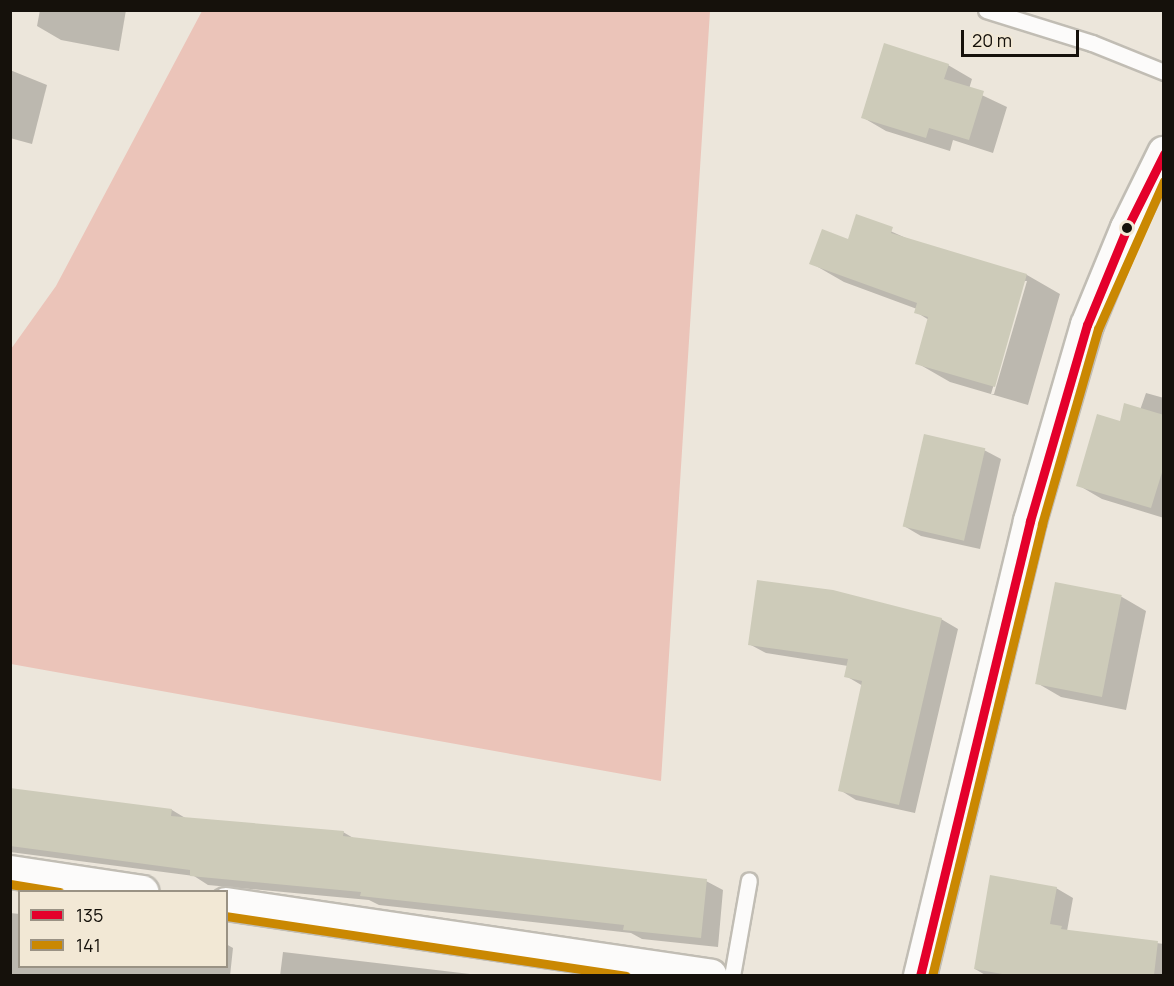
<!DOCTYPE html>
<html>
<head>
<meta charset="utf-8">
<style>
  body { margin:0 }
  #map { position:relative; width:1174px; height:986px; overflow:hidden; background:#ece6db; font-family:Manrope,sans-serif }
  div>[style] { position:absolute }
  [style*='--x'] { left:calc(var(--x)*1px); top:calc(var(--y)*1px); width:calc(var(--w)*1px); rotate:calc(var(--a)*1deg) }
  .green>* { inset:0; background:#ebc4b9 }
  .shadow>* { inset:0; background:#0003 }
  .building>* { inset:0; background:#cdcbb9; transform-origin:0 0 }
  .roads { filter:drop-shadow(2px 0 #c1bdb4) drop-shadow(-2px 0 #c1bdb4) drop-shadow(0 2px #c1bdb4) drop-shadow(0 -2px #c1bdb4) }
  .lane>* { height:15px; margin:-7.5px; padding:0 7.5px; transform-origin:7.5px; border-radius:7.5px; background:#fcfbfa }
  .street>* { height:32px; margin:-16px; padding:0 16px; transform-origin:16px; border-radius:16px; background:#fcfbfa }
  .bus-1>* { height:9px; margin:-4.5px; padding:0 4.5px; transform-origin:4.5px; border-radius:4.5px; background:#e4002b }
  .bus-2>* { height:9px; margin:-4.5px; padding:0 4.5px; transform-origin:4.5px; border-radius:4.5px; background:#ca8802 }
  .dots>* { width:16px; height:16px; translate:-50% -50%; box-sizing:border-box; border:3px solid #f2e8d5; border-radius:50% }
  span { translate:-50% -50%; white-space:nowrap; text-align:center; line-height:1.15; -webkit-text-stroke:5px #f2e8d5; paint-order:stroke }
  .frame { position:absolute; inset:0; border:12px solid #15110b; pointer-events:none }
  .legend { position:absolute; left:18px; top:890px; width:210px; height:78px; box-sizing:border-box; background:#f2e8d5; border:2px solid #9a9284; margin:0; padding:8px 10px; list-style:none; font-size:18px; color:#15110b }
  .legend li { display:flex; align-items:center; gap:12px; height:30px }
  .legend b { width:30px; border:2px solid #9a9284 }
  .scale { position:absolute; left:961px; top:30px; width:118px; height:27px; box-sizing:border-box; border:3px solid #15110b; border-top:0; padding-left:8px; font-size:18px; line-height:21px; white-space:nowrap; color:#15110b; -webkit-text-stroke:4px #f2e8d5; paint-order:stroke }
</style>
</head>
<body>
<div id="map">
  <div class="green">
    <div style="clip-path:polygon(202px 11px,710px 11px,661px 781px,11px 664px,11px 349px,56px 286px)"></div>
  </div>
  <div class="shadow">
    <div style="clip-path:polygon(40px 10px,126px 10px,119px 51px,61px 40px,37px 26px)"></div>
    <div style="clip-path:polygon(948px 65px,972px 79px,969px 89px,1007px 107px,993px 153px,953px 140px,950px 151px,886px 131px,862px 117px)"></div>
    <div style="clip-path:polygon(10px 70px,47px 85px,32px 144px,10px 138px)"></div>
    <div style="clip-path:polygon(evenodd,857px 216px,917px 243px,1027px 275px,1060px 294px,1028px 405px,950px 382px,917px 363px,929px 320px,916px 312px,917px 309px,844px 282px,811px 263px,849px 241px,857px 216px,1024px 281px,1027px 281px,994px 394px,991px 394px,1024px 281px)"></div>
    <div style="clip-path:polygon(1146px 393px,1164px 398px,1164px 518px,1102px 499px,1078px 485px,1121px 423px,1140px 410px)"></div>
    <div style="clip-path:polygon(984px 450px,1001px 459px,980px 549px,921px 536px,904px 526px)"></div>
    <div style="clip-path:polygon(1057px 584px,1122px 597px,1146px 611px,1126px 710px,1061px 697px,1037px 683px)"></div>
    <div style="clip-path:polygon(941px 619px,958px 629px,915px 813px,856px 800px,840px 790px,863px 686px,846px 676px,848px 666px,766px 653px,749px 644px)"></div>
    <div style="clip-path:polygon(10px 789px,172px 810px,187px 819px,343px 832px,355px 839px,706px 881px,723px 890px,718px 947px,642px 939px,631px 933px,379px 905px,369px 900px,208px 885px,194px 876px,10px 852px)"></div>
    <div style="clip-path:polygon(1056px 888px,1073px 898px,1067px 931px,1164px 944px,1164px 976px,987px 976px,975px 969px)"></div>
    <div style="clip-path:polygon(10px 913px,20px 914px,20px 966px,226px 966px,226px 944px,233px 948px,230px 976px,10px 974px)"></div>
    <div style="clip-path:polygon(283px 952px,487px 976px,280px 976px)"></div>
  </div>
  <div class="building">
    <div style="clip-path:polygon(884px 43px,949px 64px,944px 79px,984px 91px,969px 140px,929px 128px,926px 138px,861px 118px)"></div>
    <div style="clip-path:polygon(856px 214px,893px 227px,891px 233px,1027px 274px,995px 387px,915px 364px,928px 317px,914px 313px,917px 303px,809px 264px,822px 229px,848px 239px)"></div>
    <div style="clip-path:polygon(1124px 403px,1164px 415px,1164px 466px,1151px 508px,1076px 486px,1097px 414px,1120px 421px)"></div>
    <div style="left:924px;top:434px;width:63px;height:95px;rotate:13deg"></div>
    <div style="clip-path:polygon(757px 580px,833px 590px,942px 618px,899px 805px,838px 791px,862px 681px,844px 677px,848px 659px,748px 645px)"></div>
    <div style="left:1055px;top:582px;width:68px;height:104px;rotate:11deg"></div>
    <div style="clip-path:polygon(10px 788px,172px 809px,171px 816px,344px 831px,343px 836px,707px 879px,701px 938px,623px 930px,624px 925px,360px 896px,361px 892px,190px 876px,190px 870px,10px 846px)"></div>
    <div style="clip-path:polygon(990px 875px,1057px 887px,1050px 924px,1062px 926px,1061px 929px,1158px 941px,1154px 975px,1008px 975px,974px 969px)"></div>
  </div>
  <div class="roads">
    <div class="lane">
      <div style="--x:986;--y:10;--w:111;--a:17.3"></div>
      <div style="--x:1092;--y:43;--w:78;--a:21.9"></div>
      <div style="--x:732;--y:976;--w:97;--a:-80"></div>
    </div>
    <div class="street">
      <div style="--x:10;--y:872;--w:134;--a:8.6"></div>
      <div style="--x:226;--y:904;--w:490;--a:8.4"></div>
      <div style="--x:920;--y:976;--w:468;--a:-76.4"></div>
      <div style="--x:1030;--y:521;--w:204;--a:-73.8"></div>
      <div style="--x:1087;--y:325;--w:105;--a:-67.6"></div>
      <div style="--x:1127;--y:228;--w:84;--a:-63.7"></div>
    </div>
  </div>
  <div class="bus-1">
    <div style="--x:920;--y:976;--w:468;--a:-76.4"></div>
    <div style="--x:1030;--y:521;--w:204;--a:-73.8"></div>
    <div style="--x:1087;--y:325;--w:105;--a:-67.6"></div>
    <div style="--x:1127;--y:228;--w:83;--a:-63.4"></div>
  </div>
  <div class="bus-2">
    <div style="--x:10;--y:884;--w:50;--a:9.3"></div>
    <div style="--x:226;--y:916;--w:404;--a:8.5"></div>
    <div style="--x:932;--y:976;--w:465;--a:-76.3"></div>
    <div style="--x:1042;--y:524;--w:203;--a:-74"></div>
    <div style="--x:1098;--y:329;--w:162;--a:-66"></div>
  </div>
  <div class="dots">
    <div style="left:1127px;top:228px;background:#15110b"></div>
  </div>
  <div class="frame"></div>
  <ul class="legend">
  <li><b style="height:8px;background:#e4002b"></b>135</li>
  <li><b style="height:8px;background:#ca8802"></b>141</li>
  </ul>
  <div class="scale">20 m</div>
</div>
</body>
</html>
